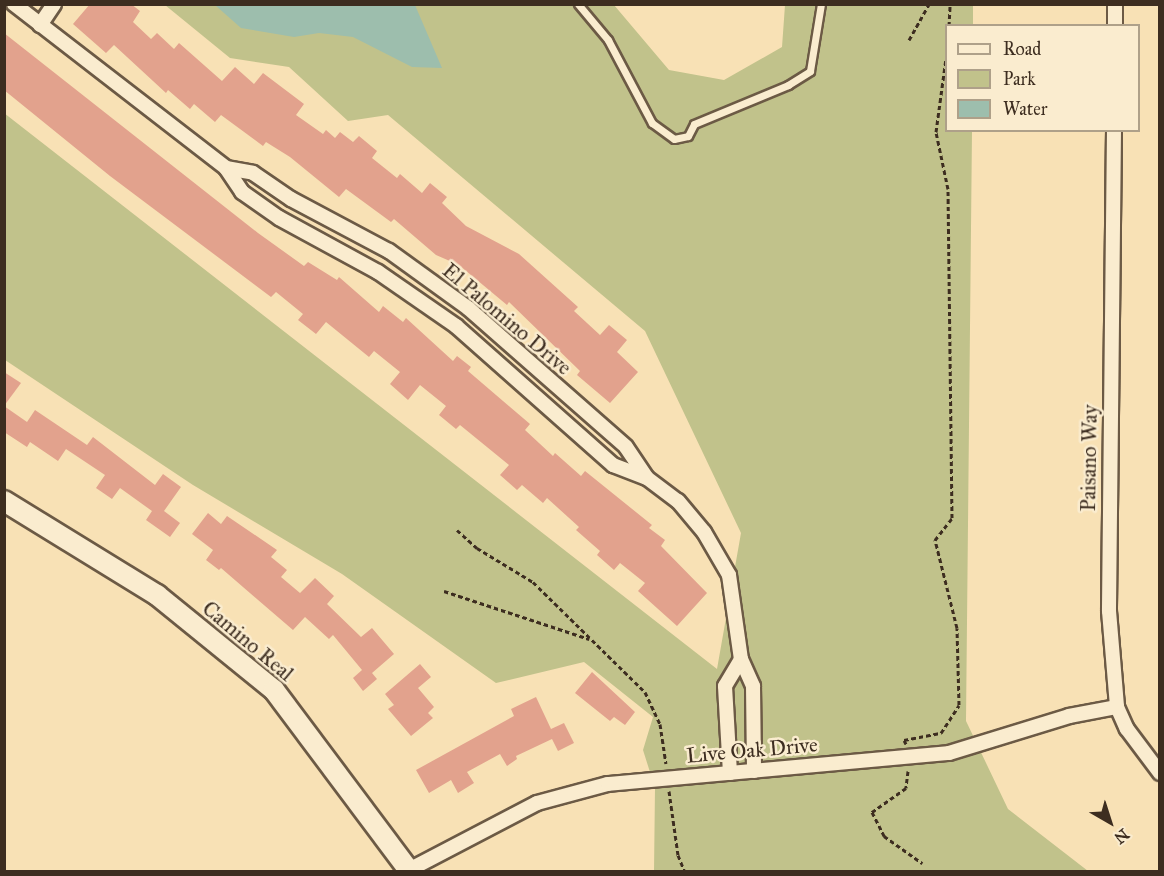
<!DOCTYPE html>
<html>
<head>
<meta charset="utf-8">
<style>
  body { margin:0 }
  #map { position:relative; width:1164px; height:876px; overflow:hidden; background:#f8e1b5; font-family:"IM FELL Great Primer",serif }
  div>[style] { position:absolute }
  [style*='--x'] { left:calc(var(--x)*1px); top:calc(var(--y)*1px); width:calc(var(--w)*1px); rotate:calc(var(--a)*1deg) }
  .green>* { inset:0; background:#c1c28b }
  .water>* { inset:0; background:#9dbead }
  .building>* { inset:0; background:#e2a28d }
  .path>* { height:3px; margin-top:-1.5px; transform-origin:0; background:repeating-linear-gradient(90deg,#3d2d20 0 4.5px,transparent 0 7.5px) }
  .roads { filter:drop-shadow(2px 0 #6c5a45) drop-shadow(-2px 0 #6c5a45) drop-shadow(0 2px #6c5a45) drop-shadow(0 -2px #6c5a45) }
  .service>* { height:7px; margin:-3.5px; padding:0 3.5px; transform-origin:3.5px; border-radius:3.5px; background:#faeccf }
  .minor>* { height:14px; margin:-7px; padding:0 7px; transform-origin:7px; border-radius:7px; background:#faeccf }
  .secondary>* { height:20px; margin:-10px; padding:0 10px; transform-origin:10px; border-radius:10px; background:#faeccf }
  span { translate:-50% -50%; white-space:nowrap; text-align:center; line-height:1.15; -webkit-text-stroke:5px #faeccf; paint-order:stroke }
  .street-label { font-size:21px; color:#3d2d20 }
  .frame { position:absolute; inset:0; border:6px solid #3d2d20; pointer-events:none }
  .legend { position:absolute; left:945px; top:24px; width:195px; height:108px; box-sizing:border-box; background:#faeccf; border:2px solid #aea089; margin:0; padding:8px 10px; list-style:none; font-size:18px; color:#3d2d20 }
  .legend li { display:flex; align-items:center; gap:12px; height:30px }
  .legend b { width:30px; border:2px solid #aea089 }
  .north { position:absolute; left:1080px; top:792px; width:60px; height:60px; -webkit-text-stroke:4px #faeccf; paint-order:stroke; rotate:141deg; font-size:16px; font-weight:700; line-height:24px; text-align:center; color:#3d2d20 }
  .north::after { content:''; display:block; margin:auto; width:21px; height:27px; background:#3d2d20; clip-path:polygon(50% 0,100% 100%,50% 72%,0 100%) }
</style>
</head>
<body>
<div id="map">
  <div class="green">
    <div style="clip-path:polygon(165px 5px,614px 5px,669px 70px,724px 80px,782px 47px,785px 5px,973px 5px,973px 25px,946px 26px,946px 130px,972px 131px,966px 721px,1008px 809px,1088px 871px,654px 871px,655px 788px,643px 750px,653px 717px,584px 662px,496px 683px,342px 574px,193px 485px,5px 360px,4px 113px,717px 669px,741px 533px,645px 331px,388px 115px,348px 121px,289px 67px,230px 58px)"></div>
  </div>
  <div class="water">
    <div style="clip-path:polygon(215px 5px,415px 5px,442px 68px,412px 67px,353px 37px,319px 33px,294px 37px,241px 28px)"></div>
  </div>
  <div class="building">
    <div style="clip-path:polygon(90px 4px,131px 4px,140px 11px,133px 22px,151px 39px,157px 33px,174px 49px,179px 43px,222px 81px,235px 67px,254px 84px,263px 73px,304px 104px,296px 115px,323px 134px,326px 130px,335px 138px,340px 132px,353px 142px,359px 136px,377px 151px,372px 158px,397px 178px,400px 174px,422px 193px,430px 183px,447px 197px,442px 203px,466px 226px,519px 254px,578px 307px,574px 311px,600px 335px,609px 325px,627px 340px,617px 352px,638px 372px,610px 403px,577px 375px,580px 371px,509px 302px,507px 305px,459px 265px,436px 255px,394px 219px,391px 222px,346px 189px,339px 197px,290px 157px,266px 142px,263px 146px,221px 115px,215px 122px,194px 104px,190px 109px,168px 90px,166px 93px,114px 45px,106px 53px,73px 24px)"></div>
    <div style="clip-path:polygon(4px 33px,258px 233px,304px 266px,308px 262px,337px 280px,339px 277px,379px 312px,383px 306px,403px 322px,406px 318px,453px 361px,457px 356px,471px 367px,468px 371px,530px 424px,525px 430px,553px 456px,555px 453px,581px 476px,585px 471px,652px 525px,649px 528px,665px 540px,661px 546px,707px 593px,677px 626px,638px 591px,645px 583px,620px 563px,614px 570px,597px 555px,600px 551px,576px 530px,579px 527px,547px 498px,543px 503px,522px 485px,517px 490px,500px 475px,509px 465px,460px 425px,456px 429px,439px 415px,446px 406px,420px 385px,408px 400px,390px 384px,400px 372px,374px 351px,369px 357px,326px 322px,316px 334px,298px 320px,303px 314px,276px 292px,271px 297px,110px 176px,4px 90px)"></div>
    <div style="clip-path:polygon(4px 372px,21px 383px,4px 406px)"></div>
    <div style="clip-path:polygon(4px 406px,27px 422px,35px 410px,87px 445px,93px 437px,155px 485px,163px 474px,181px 487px,164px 511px,180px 523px,170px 537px,146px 520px,152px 511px,120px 488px,112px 499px,96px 488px,105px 475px,66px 449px,58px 461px,30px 442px,27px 447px,4px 432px)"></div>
    <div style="clip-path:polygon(208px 513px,221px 524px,227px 516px,277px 550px,271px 557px,287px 570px,281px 577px,300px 593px,315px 578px,334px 596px,327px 604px,361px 637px,372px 628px,394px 654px,372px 673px,377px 679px,363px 691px,353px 678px,362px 670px,333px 635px,329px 639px,305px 617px,293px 630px,221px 568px,219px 570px,206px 560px,213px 550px,192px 534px)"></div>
    <div style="clip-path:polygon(420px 664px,431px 677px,418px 688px,434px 707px,428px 713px,433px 718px,411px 736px,388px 709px,394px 705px,385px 694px)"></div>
    <div style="clip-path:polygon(592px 672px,635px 712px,625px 725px,614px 717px,610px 721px,575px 693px)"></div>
    <div style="clip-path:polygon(536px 697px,551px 729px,564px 723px,574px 743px,558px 751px,552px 739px,516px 756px,517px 759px,507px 766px,500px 754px,467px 772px,474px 783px,458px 793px,451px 780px,429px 793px,416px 770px,514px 716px,511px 709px)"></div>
  </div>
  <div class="path">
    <div style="--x:949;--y:26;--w:22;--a:-87"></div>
    <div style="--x:909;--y:40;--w:41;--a:-60.9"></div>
    <div style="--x:457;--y:530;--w:27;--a:42"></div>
    <div style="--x:477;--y:548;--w:66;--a:31.3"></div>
    <div style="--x:533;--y:582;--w:157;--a:44.5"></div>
    <div style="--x:645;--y:692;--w:35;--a:65"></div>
    <div style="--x:660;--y:724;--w:40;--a:81.5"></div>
    <div style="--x:444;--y:591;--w:153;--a:18.3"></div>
    <div style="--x:906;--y:744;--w:4;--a:-117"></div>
    <div style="--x:904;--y:740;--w:38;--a:-11"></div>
    <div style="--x:941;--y:733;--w:33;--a:-57"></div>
    <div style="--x:959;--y:705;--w:77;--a:-91.5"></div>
    <div style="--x:957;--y:628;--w:91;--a:-104"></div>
    <div style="--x:935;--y:540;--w:28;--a:-52"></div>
    <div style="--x:952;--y:518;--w:329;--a:-90.7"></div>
    <div style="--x:948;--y:189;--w:58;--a:-101.9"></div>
    <div style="--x:936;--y:132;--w:75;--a:-82.3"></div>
    <div style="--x:908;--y:771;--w:17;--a:97"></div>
    <div style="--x:906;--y:788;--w:42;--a:144.8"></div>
    <div style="--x:872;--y:812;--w:27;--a:63"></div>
    <div style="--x:884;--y:836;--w:47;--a:35.4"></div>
    <div style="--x:669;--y:791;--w:65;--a:82"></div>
    <div style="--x:678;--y:855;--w:18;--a:68"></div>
  </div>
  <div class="roads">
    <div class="service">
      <div style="--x:578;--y:4;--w:47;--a:50.2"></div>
      <div style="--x:608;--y:40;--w:94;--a:62.1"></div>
      <div style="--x:652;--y:123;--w:27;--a:36"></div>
      <div style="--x:674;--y:139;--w:14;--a:-12"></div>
      <div style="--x:688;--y:136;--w:13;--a:-63"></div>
      <div style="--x:694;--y:124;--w:102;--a:-22.5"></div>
      <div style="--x:788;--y:85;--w:26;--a:-32"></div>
      <div style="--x:810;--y:71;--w:68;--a:-80.7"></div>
    </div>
    <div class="minor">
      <div style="--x:14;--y:4;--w:268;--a:37.7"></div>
      <div style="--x:226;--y:168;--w:29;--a:56"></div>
      <div style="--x:242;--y:192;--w:45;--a:35.1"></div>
      <div style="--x:279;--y:218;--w:113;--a:28.6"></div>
      <div style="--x:378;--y:272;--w:95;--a:34.7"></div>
      <div style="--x:456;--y:326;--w:210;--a:41.5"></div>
      <div style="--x:613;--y:465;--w:36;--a:21"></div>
      <div style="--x:647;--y:478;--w:39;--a:37"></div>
      <div style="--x:678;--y:501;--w:40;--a:50"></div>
      <div style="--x:704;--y:532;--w:50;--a:59.8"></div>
      <div style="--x:729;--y:575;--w:85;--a:81.9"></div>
      <div style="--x:40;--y:25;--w:25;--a:-56"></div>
      <div style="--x:1115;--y:26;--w:22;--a:-90"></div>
      <div style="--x:1114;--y:130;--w:481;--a:90.6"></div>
      <div style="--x:1109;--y:611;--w:96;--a:85.2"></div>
      <div style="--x:1117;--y:707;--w:24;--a:66"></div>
      <div style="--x:1127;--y:729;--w:55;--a:53.1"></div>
      <div style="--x:226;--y:168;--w:27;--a:10"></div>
      <div style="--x:253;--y:173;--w:46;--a:34.4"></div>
      <div style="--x:291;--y:199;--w:111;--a:28"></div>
      <div style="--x:389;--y:251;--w:97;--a:35.8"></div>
      <div style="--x:468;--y:308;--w:210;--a:41.3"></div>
      <div style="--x:626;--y:447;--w:37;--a:56"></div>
      <div style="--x:730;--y:773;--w:87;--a:-93.3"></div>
      <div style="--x:725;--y:686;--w:31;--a:-59"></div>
      <div style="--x:741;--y:659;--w:30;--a:66"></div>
      <div style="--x:753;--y:686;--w:85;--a:89.3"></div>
      <div style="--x:405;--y:872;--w:149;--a:-27.6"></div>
      <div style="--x:537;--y:803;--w:73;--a:-15"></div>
      <div style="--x:608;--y:784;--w:342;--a:-5.2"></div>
      <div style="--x:949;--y:753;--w:126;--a:-17.1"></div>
      <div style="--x:1069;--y:716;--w:49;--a:-10.6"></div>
    </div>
    <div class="secondary">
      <div style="--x:4;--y:501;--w:180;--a:31.6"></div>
      <div style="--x:157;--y:595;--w:151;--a:39.1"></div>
      <div style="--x:274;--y:690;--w:227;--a:53.2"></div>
    </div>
  </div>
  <div class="street-label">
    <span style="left:507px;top:319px;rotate:40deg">El Palomino Drive</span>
    <span style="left:1089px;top:458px;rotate:-89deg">Paisano Way</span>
    <span style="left:248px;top:641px;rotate:40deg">Camino Real</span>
    <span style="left:752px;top:750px;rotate:-5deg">Live Oak Drive</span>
  </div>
  <div class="frame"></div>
  <ul class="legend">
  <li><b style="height:8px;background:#faeccf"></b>Road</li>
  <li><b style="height:16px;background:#c1c28b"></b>Park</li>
  <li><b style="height:16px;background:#9dbead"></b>Water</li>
  </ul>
  <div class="north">N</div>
</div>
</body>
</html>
